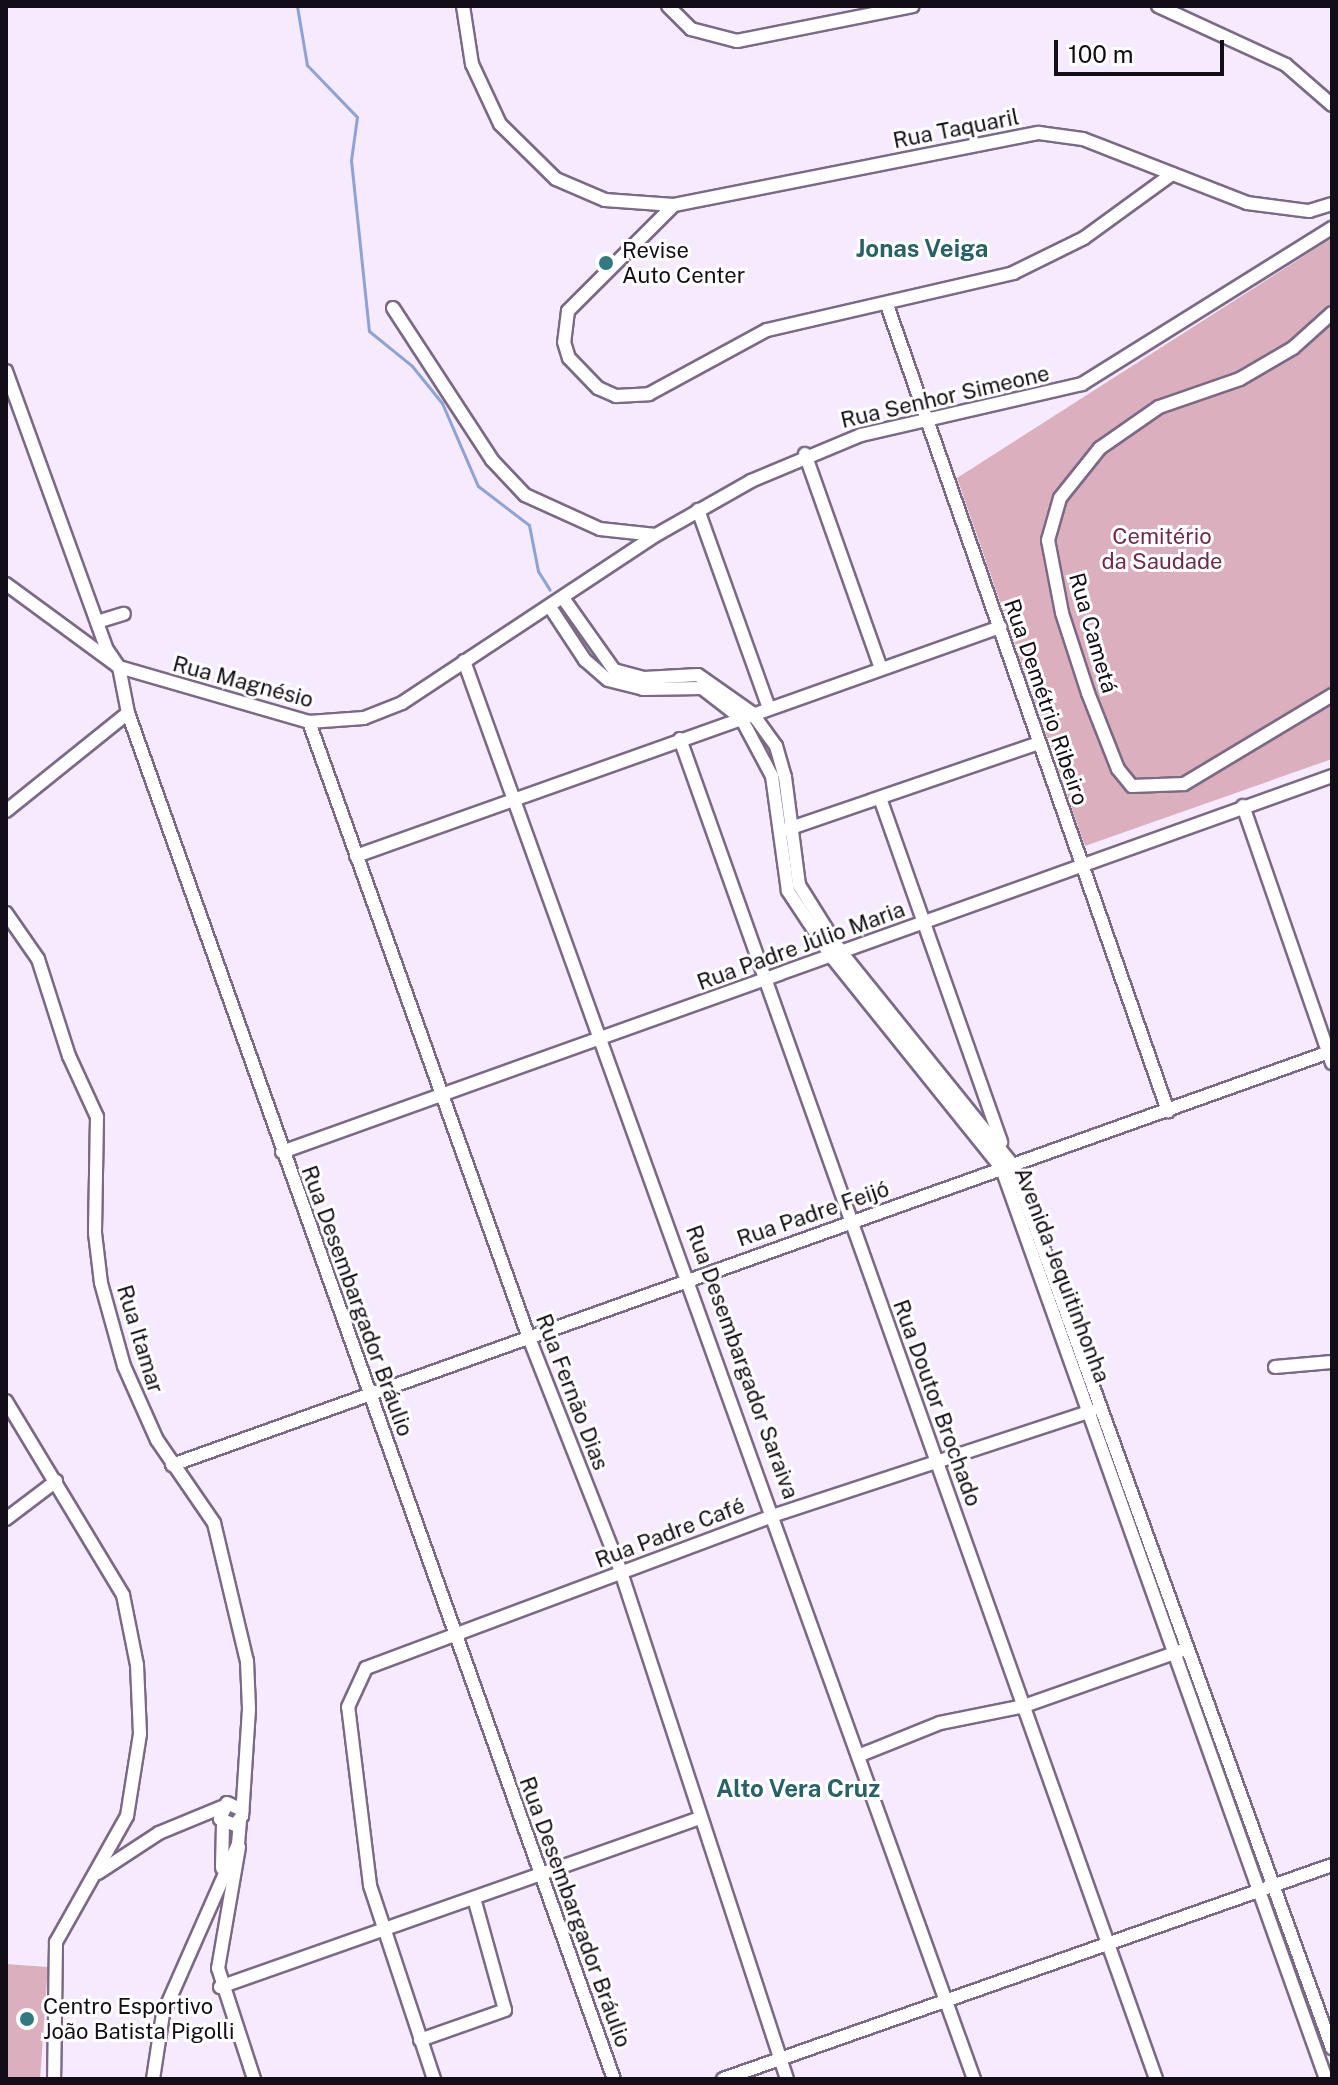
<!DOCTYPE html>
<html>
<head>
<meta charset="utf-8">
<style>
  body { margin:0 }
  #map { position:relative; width:1338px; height:2085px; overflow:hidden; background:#f6ebfe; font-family:"Public Sans",sans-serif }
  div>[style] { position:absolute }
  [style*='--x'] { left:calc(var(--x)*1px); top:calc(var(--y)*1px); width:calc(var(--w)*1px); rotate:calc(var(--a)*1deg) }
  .green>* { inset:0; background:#dcafbf; transform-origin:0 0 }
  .stream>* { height:3px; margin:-1.5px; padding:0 1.5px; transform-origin:1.5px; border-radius:1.5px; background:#8ea2d4 }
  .roads { filter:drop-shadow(2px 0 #7b6a86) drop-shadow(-2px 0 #7b6a86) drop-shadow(0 2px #7b6a86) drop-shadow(0 -2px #7b6a86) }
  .minor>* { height:12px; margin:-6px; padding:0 6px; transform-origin:6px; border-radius:6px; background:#fff }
  .dots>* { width:22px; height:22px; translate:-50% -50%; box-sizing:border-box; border:4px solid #fff; border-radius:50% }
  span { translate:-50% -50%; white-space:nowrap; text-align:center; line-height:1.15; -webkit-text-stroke:6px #fff; paint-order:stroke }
  .street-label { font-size:22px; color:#130d17 }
  .poi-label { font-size:22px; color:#130d17 }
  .left { translate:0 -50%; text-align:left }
  .park-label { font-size:22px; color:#702948 }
  .neighbourhood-label { font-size:24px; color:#286266; font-weight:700 }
  .frame { position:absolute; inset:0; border:8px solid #130d17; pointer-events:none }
  .scale { position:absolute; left:1054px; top:40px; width:170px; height:36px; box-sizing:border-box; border:4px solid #130d17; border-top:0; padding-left:10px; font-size:24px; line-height:28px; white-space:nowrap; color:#130d17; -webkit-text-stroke:6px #fff; paint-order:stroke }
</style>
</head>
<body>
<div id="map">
  <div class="green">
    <div style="clip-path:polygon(1332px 238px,1332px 759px,1085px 846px,957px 478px)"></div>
    <div style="left:6px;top:1964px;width:42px;height:115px;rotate:4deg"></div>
  </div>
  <div class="stream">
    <div style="--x:297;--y:6;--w:60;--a:80.4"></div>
    <div style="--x:307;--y:65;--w:72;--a:46.1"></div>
    <div style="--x:357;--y:117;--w:43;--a:97.9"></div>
    <div style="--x:351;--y:160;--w:172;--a:84"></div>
    <div style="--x:369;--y:331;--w:55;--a:39.1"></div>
    <div style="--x:412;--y:366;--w:48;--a:51"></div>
    <div style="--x:442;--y:403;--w:90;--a:66.6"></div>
    <div style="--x:478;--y:486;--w:64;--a:37.4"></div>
    <div style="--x:529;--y:525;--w:47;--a:78.9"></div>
    <div style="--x:538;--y:571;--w:22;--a:58"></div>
  </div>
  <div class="roads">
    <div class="minor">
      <div style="--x:463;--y:6;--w:59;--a:81.2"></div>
      <div style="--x:472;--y:64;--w:66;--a:65"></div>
      <div style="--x:500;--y:124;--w:78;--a:44.5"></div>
      <div style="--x:556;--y:179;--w:53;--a:23.2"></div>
      <div style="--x:605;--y:200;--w:69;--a:4.1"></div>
      <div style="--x:674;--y:205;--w:372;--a:-11.2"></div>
      <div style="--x:1039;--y:133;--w:44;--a:7.8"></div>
      <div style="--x:1083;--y:139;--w:176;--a:21.3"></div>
      <div style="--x:1247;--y:203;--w:63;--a:7.4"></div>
      <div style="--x:1309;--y:211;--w:24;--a:-17"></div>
      <div style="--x:668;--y:6;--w:33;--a:45"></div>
      <div style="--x:691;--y:29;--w:48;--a:14.6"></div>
      <div style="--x:737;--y:41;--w:179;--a:-11.2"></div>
      <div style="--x:1158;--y:6;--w:141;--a:24.7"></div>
      <div style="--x:1286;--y:65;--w:61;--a:41"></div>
      <div style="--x:674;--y:205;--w:150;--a:135"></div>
      <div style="--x:568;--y:311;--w:31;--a:97"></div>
      <div style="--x:564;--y:342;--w:17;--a:73"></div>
      <div style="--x:569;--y:358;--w:42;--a:46"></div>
      <div style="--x:598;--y:388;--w:20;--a:24"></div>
      <div style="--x:616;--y:396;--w:33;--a:-3"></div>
      <div style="--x:649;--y:394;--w:134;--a:-28.5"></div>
      <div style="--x:767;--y:330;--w:253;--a:-13"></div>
      <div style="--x:1013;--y:273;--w:79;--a:-26.2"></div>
      <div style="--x:1084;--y:238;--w:109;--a:-36"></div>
      <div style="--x:887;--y:305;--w:854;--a:70.78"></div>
      <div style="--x:393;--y:308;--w:181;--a:56.9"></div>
      <div style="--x:492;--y:460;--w:48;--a:46.7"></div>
      <div style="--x:525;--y:495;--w:82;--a:24.4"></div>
      <div style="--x:600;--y:529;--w:56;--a:6.1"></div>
      <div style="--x:1332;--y:313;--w:52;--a:138.1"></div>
      <div style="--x:1293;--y:348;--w:61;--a:149.7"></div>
      <div style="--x:1240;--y:379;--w:86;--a:160.9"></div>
      <div style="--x:1159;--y:407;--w:72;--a:145.2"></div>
      <div style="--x:1100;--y:448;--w:64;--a:128.7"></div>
      <div style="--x:1060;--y:498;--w:44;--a:105.9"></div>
      <div style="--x:1048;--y:540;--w:74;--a:79.1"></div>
      <div style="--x:1062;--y:613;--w:84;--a:72"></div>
      <div style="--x:1088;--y:693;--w:82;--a:68.5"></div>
      <div style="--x:1118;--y:769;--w:22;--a:51"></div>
      <div style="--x:1132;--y:786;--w:52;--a:-2.2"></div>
      <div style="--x:1184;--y:784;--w:173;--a:-31"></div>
      <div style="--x:6;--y:371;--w:294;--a:70.1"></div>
      <div style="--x:106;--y:648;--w:23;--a:56"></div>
      <div style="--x:119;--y:667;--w:47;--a:78.9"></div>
      <div style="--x:128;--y:713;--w:1450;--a:70.42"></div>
      <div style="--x:805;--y:454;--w:225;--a:70.5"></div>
      <div style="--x:698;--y:510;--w:208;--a:70.3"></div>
      <div style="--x:6;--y:584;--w:140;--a:36.3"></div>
      <div style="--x:119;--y:667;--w:198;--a:16.1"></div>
      <div style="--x:309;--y:722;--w:55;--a:-4.2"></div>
      <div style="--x:364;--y:718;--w:41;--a:-21.5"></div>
      <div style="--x:402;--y:703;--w:305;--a:-33.5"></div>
      <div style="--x:656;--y:535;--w:109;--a:-29.6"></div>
      <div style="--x:751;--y:481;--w:119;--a:-22.7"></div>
      <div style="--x:861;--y:435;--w:227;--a:-13"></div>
      <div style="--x:1082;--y:384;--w:295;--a:-32"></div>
      <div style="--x:563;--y:598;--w:88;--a:54.7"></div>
      <div style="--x:614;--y:670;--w:31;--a:15"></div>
      <div style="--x:644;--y:678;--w:54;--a:-3.2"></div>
      <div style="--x:698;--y:675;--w:66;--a:35.1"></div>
      <div style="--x:752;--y:713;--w:41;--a:54"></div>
      <div style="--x:776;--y:746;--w:32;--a:74"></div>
      <div style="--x:785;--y:777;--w:109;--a:82.6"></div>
      <div style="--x:799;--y:885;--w:79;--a:57.9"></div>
      <div style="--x:841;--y:952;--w:274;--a:51.1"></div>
      <div style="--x:1013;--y:1165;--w:939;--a:70.14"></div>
      <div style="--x:550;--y:607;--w:64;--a:56.6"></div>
      <div style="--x:585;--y:660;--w:30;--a:41"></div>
      <div style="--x:608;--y:680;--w:36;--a:14"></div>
      <div style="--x:643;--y:689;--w:59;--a:-1"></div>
      <div style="--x:702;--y:688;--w:49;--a:37.6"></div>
      <div style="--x:741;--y:718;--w:66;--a:61.9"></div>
      <div style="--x:772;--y:776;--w:116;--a:82.1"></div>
      <div style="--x:788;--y:891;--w:78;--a:56.5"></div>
      <div style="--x:831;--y:956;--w:273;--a:51.2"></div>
      <div style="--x:1002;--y:1169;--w:966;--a:70.4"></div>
      <div style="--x:97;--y:622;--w:28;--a:-17"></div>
      <div style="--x:464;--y:661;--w:1507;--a:70.22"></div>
      <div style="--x:309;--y:722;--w:654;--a:70.35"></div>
      <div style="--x:529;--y:1338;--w:251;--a:68.5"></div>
      <div style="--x:621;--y:1572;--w:533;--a:71.87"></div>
      <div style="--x:680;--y:739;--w:1422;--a:70.44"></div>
      <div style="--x:880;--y:798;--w:365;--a:70.6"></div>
      <div style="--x:1243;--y:806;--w:272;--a:70.9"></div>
      <div style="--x:6;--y:811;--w:156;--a:-38.8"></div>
      <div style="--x:785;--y:830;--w:268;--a:-18.9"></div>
      <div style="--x:356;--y:856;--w:684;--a:-19.57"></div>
      <div style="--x:6;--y:913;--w:56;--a:55.2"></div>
      <div style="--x:38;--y:959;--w:102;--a:72.3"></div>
      <div style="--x:69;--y:1056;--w:67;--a:65.3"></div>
      <div style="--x:97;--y:1117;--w:116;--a:91"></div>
      <div style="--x:95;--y:1233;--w:50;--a:83.2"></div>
      <div style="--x:101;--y:1283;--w:86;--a:74.5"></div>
      <div style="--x:124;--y:1366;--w:81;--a:66"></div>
      <div style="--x:157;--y:1440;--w:101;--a:55.5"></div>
      <div style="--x:214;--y:1523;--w:142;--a:76.6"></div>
      <div style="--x:247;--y:1661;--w:48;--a:87.6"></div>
      <div style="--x:249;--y:1709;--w:107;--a:93.7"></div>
      <div style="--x:242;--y:1816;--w:11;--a:128"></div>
      <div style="--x:235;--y:1825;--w:16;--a:-158"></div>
      <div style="--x:220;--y:1819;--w:17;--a:-66"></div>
      <div style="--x:227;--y:1803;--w:17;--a:25"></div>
      <div style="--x:282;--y:1152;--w:1115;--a:-19.7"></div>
      <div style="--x:1275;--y:1367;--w:57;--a:-5"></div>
      <div style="--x:6;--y:1401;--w:227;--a:58.9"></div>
      <div style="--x:123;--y:1595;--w:71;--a:78.7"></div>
      <div style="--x:137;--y:1665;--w:69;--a:87.5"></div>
      <div style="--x:140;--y:1734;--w:83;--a:99"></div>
      <div style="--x:127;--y:1816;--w:145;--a:119.4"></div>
      <div style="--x:56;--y:1942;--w:137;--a:90.8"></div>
      <div style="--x:172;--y:1465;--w:1232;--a:-19.64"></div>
      <div style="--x:6;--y:1519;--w:63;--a:-37.2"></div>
      <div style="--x:858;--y:1756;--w:88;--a:-21.9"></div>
      <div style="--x:940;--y:1723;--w:86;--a:-11.4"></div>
      <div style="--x:1024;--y:1706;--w:169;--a:-19.4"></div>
      <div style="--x:239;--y:1847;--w:123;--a:99.8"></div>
      <div style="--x:218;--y:1968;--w:117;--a:72"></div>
      <div style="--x:222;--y:1868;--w:45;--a:-88.7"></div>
      <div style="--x:98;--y:1873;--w:73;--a:-33.3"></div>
      <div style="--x:159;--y:1833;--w:68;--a:-22.4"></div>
      <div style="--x:220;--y:1987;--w:509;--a:-19.4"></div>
      <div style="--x:420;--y:2040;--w:90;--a:-19.4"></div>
      <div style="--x:505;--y:2010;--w:116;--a:-105.5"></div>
      <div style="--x:153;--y:2079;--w:66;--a:-81.3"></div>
      <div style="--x:163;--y:2014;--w:186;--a:-66.2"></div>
      <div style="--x:238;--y:1844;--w:22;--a:-85"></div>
      <div style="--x:434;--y:2079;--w:204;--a:-108.3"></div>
      <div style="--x:370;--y:1885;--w:179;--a:-97"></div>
      <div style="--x:348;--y:1707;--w:43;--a:-65.2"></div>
      <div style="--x:366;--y:1668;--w:437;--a:-20.5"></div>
      <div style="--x:775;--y:1515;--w:333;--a:-18.2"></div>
      <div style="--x:723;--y:2079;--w:646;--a:-19.36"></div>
    </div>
  </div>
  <div class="dots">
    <div style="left:606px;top:263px;background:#317a7f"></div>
    <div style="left:27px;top:2019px;background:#317a7f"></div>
  </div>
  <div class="street-label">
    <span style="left:956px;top:129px;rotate:-11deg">Rua Taquaril</span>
    <span style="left:945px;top:397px;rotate:-13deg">Rua Senhor Simeone</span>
    <span style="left:1093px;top:633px;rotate:74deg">Rua Cametá</span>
    <span style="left:243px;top:682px;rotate:15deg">Rua Magnésio</span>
    <span style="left:1046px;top:702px;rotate:71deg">Rua Demétrio Ribeiro</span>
    <span style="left:801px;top:946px;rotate:-20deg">Rua Padre Júlio Maria</span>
    <span style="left:813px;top:1214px;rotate:-19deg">Rua Padre Feijó</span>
    <span style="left:1062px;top:1275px;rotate:69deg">Avenida Jequitinhonha</span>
    <span style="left:357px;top:1301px;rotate:70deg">Rua Desembargador Bráulio</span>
    <span style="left:140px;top:1339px;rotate:73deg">Rua Itamar</span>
    <span style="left:742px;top:1362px;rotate:70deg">Rua Desembargador Saraiva</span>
    <span style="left:572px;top:1392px;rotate:69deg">Rua Fernão Dias</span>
    <span style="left:937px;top:1403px;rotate:70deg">Rua Doutor Brochado</span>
    <span style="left:670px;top:1533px;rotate:-21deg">Rua Padre Café</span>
    <span style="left:575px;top:1912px;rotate:70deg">Rua Desembargador Bráulio</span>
  </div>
  <div class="poi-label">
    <span class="left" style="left:622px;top:263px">Revise<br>Auto Center</span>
    <span class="left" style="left:43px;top:2019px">Centro Esportivo<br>João Batista Pigolli</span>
  </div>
  <div class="park-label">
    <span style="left:1162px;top:549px">Cemitério<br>da Saudade</span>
  </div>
  <div class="neighbourhood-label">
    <span style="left:922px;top:249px">Jonas Veiga</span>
    <span style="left:798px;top:1789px">Alto Vera Cruz</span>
  </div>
  <div class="frame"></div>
  <div class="scale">100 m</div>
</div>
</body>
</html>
